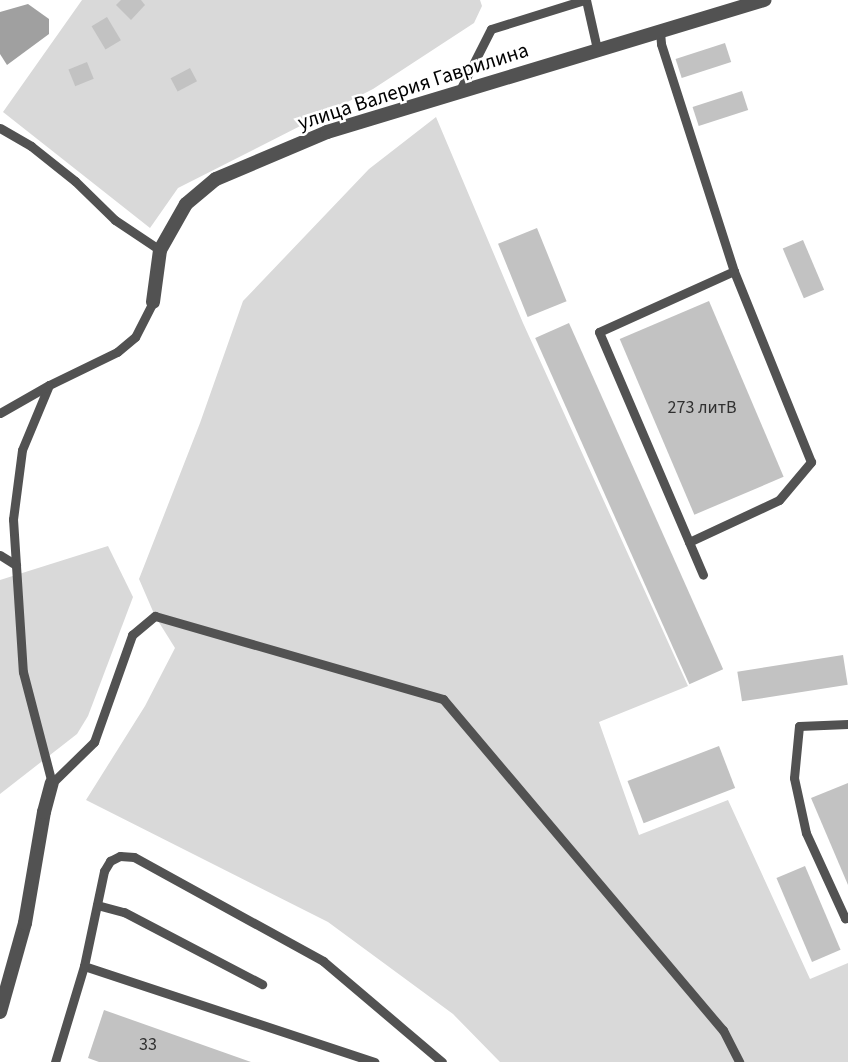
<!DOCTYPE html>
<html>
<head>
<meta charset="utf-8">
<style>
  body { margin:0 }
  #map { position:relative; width:848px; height:1062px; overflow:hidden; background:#fff; font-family:"Source Sans 3",sans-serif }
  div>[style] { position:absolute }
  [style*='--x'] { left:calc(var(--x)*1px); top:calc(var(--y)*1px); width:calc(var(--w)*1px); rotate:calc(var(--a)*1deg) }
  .green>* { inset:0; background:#d9d9d9 }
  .water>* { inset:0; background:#a0a0a0 }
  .building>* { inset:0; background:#c2c2c2; transform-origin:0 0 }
  .service>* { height:9px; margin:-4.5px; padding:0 4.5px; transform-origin:4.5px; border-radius:4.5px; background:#525252 }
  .minor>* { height:14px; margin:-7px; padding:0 7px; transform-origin:7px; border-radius:7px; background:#525252 }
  span { translate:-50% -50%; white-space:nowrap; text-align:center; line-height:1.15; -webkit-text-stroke:5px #fff; paint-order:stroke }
  .number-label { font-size:18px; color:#303030 }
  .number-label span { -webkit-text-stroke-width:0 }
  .street-label { font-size:21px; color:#000 }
</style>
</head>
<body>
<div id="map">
  <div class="green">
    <div style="clip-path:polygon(82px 0,480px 0,482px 6px,474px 23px,373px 89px,178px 188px,150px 228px,3px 112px)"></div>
    <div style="clip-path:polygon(436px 117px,523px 323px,688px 686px,599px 722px,639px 835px,728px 800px,810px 979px,848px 963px,848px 1062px,500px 1062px,453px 1014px,328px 922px,86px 800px,145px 706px,175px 648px,155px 616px,139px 579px,200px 423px,243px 301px,369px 169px)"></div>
    <div style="clip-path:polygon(108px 546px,133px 597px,88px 716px,77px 734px,0 794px,0 580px)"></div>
  </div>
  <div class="water">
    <div style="clip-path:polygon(28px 4px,49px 19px,49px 34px,7px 65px,0 54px,0 12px)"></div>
  </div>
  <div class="building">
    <div style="clip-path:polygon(121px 0,141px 0,145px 5px,131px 20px,116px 5px)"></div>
    <div style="left:107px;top:17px;width:27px;height:18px;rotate:59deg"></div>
    <div style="left:725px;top:43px;width:20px;height:52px;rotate:72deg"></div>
    <div style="left:87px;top:62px;width:18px;height:20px;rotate:68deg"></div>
    <div style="left:190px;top:68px;width:15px;height:22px;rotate:62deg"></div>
    <div style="left:742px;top:91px;width:20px;height:52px;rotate:72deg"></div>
    <div style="left:537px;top:228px;width:79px;height:42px;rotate:68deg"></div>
    <div style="left:803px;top:240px;width:54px;height:22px;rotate:67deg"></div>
    <div style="left:709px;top:301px;width:191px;height:97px;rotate:67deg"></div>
    <div style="left:569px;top:323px;width:379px;height:37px;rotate:66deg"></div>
    <div style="left:843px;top:655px;width:30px;height:107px;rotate:81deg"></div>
    <div style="left:719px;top:746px;width:45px;height:98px;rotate:69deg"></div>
    <div style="clip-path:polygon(848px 783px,848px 885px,811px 798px)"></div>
    <div style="left:805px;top:866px;width:91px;height:31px;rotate:67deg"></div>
    <div style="clip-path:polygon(104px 1010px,251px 1062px,99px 1062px,88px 1058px)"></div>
  </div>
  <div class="service">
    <div style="--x:586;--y:0;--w:50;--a:77.3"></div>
    <div style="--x:660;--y:32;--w:12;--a:85"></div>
    <div style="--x:661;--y:44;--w:238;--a:72.2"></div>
    <div style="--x:734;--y:271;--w:148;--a:155.7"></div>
    <div style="--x:599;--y:332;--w:264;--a:66.8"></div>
    <div style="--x:460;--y:90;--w:68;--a:-63.1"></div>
    <div style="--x:491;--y:29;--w:97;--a:-17.3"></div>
    <div style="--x:0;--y:128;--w:36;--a:30"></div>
    <div style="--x:31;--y:146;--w:56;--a:38.5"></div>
    <div style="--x:75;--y:181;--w:56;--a:44.3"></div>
    <div style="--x:115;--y:220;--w:54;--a:33.7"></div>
    <div style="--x:153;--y:302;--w:39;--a:117"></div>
    <div style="--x:135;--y:337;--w:23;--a:140"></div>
    <div style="--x:117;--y:352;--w:76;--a:154.1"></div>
    <div style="--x:49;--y:385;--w:70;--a:112.6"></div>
    <div style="--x:22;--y:450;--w:70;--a:97.4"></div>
    <div style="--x:13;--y:519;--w:153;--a:86.3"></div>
    <div style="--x:23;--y:672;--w:115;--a:75.4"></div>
    <div style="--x:52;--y:783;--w:59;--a:-44.3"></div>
    <div style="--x:94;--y:742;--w:114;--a:-70.4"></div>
    <div style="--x:132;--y:635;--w:30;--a:-40"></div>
    <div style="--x:155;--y:616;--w:300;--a:16.1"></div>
    <div style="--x:443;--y:699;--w:434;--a:49.8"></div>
    <div style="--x:723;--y:1030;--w:36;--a:63"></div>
    <div style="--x:0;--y:413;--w:56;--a:-29.7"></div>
    <div style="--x:689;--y:542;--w:99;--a:-25"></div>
    <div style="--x:779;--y:500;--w:50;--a:-49.9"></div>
    <div style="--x:811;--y:462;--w:206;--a:-112"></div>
    <div style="--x:0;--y:555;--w:19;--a:32"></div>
    <div style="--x:848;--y:724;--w:49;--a:177.7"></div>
    <div style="--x:799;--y:726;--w:52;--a:95.5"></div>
    <div style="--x:794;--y:778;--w:56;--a:77.7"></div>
    <div style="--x:806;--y:833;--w:94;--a:65.4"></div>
    <div style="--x:845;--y:918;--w:3;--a:-18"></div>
    <div style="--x:97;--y:905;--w:28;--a:15"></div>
    <div style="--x:124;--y:912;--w:156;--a:27.6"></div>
    <div style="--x:84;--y:966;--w:306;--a:18.3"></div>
    <div style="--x:55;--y:1062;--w:100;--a:-73.2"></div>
    <div style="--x:84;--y:966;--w:97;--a:-78.1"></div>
    <div style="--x:104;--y:871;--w:12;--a:-59"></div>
    <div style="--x:110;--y:861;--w:11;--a:-27"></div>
    <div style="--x:120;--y:856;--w:14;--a:4"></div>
    <div style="--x:134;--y:857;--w:216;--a:28.8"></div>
    <div style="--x:323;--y:961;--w:156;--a:40.3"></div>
  </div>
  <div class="minor">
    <div style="--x:153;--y:302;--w:52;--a:-82.3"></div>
    <div style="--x:160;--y:250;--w:53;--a:-60.5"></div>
    <div style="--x:186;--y:204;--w:39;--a:-40"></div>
    <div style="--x:216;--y:179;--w:121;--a:-22.9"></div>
    <div style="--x:327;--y:132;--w:457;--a:-16.8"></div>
    <div style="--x:0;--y:1012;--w:92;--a:-74.3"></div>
    <div style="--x:25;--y:923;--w:113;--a:-80.3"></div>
    <div style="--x:44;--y:812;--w:30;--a:-75"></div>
  </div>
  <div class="number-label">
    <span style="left:702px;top:408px">273 литВ</span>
    <span style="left:148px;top:1045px">33</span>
  </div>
  <div class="street-label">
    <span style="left:413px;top:86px;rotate:-18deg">улица Валерия Гаврилина</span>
  </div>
</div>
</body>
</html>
